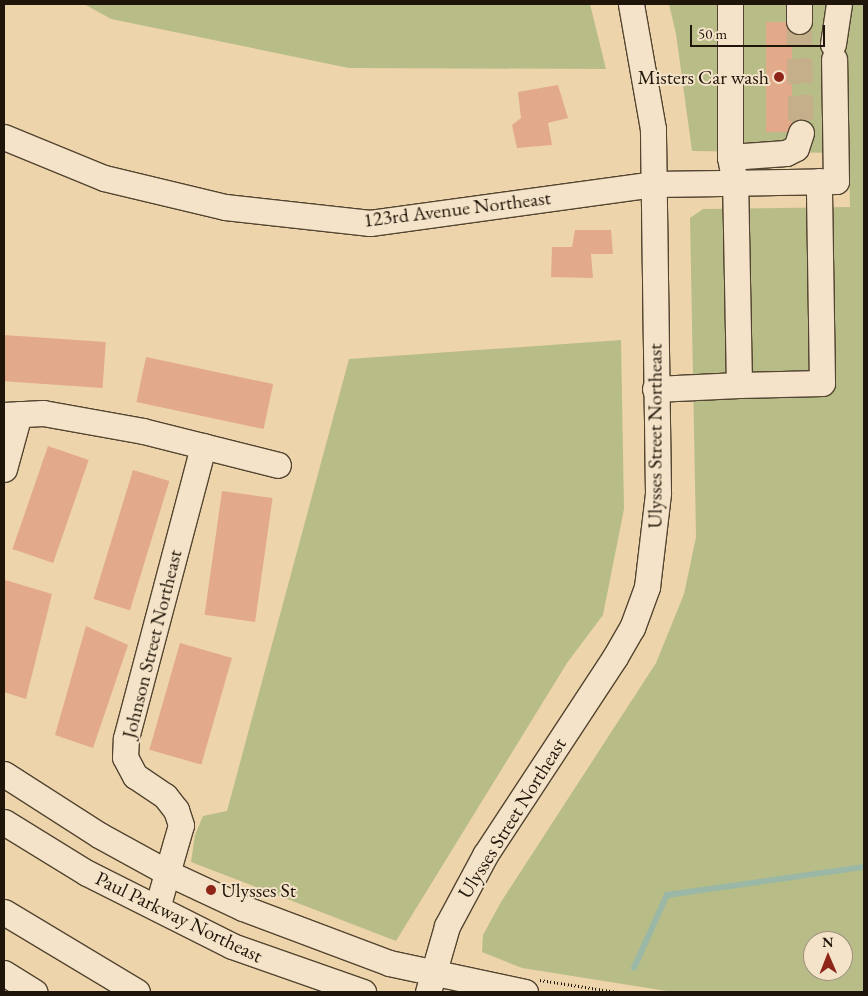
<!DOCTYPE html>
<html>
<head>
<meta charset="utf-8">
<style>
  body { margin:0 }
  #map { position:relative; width:868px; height:996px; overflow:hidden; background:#eed4aa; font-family:"EB Garamond",serif }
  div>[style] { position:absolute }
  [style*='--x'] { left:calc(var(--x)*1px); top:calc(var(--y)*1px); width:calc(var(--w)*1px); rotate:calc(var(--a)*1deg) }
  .green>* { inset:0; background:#b8bd88 }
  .stream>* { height:5.5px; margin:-2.75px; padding:0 2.75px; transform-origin:2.75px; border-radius:2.75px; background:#9ab8a5 }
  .building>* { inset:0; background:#e2a98b; transform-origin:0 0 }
  .minor-tunnel>* { height:25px; margin-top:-12.5px; transform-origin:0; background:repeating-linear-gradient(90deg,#c5ae8a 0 25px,transparent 0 37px) }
  .path>* { height:3px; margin-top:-1.5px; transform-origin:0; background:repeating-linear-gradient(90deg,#1f1509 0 1px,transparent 0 3.5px) }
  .roads { filter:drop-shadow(1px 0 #534531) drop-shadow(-1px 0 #534531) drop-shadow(0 1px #534531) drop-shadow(0 -1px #534531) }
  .minor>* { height:25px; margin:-12.5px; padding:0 12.5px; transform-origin:12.5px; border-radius:12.5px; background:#f4e3c8 }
  .dots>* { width:14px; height:14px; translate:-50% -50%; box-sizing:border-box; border:2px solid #f4e3c8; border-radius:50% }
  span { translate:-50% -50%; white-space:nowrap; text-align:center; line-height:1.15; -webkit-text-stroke:4px #f4e3c8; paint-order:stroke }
  .poi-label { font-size:20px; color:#1f1509 }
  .right { translate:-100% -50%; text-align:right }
  .left { translate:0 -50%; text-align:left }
  .street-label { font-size:20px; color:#1f1509 }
  .frame { position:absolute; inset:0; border:5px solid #1f1509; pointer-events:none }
  .north { position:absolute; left:803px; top:931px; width:50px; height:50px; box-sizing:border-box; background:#f4e3c8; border:1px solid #9f917c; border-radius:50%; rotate:359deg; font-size:14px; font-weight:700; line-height:20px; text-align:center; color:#1f1509 }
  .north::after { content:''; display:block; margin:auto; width:18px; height:22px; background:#8f2418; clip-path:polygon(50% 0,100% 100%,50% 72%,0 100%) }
  .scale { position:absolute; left:690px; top:25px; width:135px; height:22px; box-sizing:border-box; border:2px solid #1f1509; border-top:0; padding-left:6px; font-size:15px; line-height:18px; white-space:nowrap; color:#1f1509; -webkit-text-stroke:4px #f4e3c8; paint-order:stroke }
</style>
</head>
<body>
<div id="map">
  <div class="green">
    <div style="clip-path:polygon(84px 4px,590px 4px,606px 69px,349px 68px,111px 19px)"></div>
    <div style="clip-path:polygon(evenodd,669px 4px,864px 4px,864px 992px,673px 992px,522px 968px,482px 952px,483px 935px,501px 902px,656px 663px,684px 594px,696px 537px,690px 218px,703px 209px,850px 207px,849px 153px,692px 151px,676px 34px,669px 4px,813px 941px,843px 941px,843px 971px,813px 971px,813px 941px)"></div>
    <div style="clip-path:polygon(621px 340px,624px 509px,603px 615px,567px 663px,396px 941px,191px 862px,195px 835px,203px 816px,227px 811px,349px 359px)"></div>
  </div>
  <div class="stream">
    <div style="--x:634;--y:968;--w:80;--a:-65.7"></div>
    <div style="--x:667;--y:895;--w:199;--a:-8.1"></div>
  </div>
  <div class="building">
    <div style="left:766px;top:22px;width:26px;height:110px"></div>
    <div style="clip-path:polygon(558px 85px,568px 118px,548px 123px,552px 145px,517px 148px,512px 125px,521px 118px,518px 92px)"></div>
    <div style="clip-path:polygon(575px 230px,611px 230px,613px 254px,591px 254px,593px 278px,551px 277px,552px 247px,572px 247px)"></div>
    <div style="left:4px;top:335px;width:102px;height:46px;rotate:4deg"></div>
    <div style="left:146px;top:357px;width:130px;height:46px;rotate:12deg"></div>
    <div style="left:48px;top:446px;width:43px;height:109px;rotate:19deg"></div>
    <div style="left:133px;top:470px;width:38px;height:135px;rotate:17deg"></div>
    <div style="left:222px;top:491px;width:51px;height:125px;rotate:8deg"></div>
    <div style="clip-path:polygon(5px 580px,52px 594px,26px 699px,4px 692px)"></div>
    <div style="clip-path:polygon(86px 626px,128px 645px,93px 748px,55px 735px)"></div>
    <div style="left:180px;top:643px;width:54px;height:111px;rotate:16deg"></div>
  </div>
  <div class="minor-tunnel">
    <div style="--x:799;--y:21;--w:112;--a:89"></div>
  </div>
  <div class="path">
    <div style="--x:540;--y:980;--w:78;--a:8.9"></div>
  </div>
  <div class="roads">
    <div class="minor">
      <div style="--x:799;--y:4;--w:17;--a:90"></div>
      <div style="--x:833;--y:44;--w:40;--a:-81.5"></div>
      <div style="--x:4;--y:137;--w:108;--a:22.3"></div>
      <div style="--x:104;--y:178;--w:124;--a:13.5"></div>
      <div style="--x:225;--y:207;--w:146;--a:6.3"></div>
      <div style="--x:370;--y:223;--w:286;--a:-7.8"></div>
      <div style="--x:653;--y:184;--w:183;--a:-0.9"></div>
      <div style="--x:836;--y:181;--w:122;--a:-90.9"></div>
      <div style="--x:730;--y:157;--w:56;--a:-4.1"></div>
      <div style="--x:786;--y:153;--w:11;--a:-27"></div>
      <div style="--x:796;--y:148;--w:16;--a:-72"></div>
      <div style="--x:739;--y:385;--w:83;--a:-1.4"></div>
      <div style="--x:822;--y:383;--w:202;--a:-90.9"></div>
      <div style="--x:655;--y:389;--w:84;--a:-2.7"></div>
      <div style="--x:739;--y:385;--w:202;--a:-91.1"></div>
      <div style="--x:735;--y:183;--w:26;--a:-101"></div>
      <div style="--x:730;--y:157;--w:153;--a:-90"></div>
      <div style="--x:4;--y:415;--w:39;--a:-3"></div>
      <div style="--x:43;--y:413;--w:102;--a:10.2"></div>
      <div style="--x:143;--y:431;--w:139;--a:14.1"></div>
      <div style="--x:4;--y:469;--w:57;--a:-74.7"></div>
      <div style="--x:4;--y:774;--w:113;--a:32.7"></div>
      <div style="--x:99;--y:835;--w:79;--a:28.8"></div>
      <div style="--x:168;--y:873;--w:83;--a:25"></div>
      <div style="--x:243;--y:908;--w:156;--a:20.6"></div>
      <div style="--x:389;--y:963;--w:139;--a:12"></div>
      <div style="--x:4;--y:822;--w:97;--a:31.6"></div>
      <div style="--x:87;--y:873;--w:162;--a:26.7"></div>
      <div style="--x:232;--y:946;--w:139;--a:19.3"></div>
      <div style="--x:157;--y:908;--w:86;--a:-73.9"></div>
      <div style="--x:181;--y:825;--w:16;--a:-108"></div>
      <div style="--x:176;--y:810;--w:18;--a:-128"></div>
      <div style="--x:165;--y:796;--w:36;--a:-146"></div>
      <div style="--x:135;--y:776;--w:21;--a:-118"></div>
      <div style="--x:125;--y:757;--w:19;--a:-87"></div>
      <div style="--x:126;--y:738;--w:302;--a:-75.2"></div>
      <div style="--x:4;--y:912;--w:155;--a:31"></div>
      <div style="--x:4;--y:973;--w:36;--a:32"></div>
      <div style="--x:428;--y:992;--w:69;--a:-73.9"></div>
      <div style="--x:447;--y:926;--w:81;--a:-61.8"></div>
      <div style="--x:485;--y:855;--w:237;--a:-56.7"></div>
      <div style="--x:615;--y:657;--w:34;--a:-60"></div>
      <div style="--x:632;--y:628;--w:44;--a:-69.9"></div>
      <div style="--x:647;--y:587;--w:95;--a:-83.3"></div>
      <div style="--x:658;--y:493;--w:364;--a:-90.8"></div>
      <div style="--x:653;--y:129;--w:127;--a:-100"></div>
    </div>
  </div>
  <div class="dots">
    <div style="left:779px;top:77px;background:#8f2418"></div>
    <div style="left:211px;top:890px;background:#8f2418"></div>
  </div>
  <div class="poi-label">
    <span class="right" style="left:769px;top:77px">Misters Car wash</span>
    <span class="left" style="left:221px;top:890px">Ulysses St</span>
  </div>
  <div class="street-label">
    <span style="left:457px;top:209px;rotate:-7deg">123rd Avenue Northeast</span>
    <span style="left:655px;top:436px;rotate:-90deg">Ulysses Street Northeast</span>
    <span style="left:152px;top:644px;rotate:-76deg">Johnson Street Northeast</span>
    <span style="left:512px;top:818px;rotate:-58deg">Ulysses Street Northeast</span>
    <span style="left:179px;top:917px;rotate:26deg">Paul Parkway Northeast</span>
  </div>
  <div class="frame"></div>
  <div class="north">N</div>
  <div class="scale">50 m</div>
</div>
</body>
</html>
